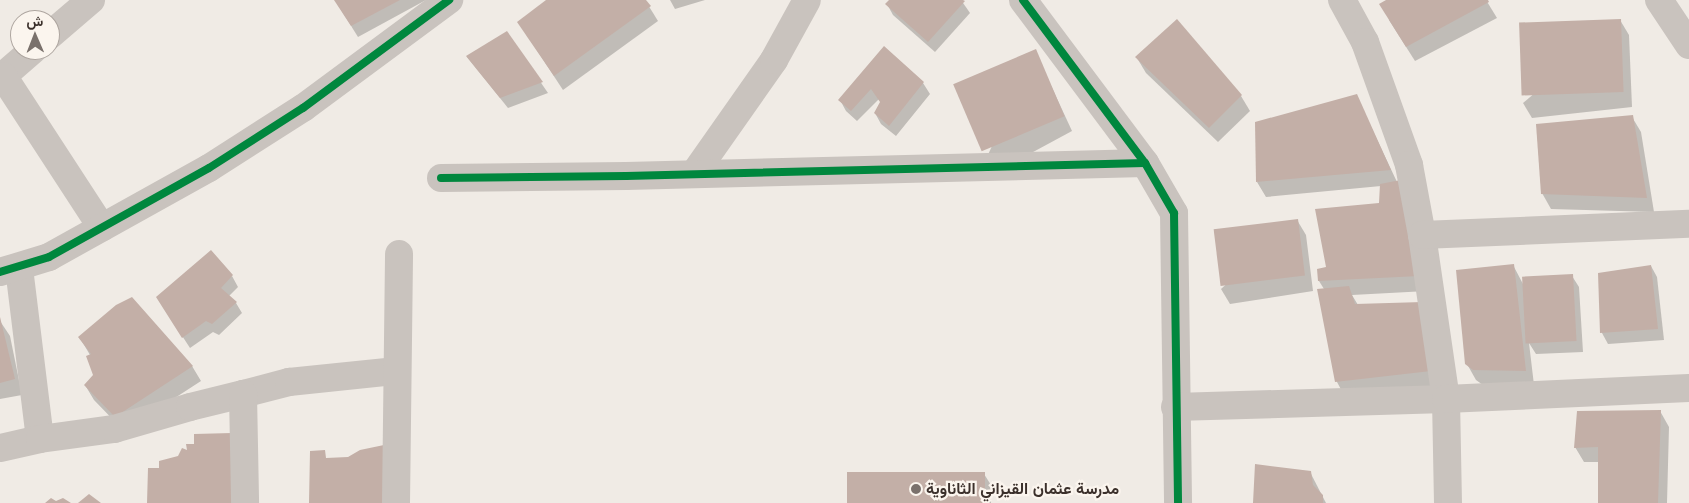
<!DOCTYPE html>
<html>
<head>
<meta charset="utf-8">
<style>
  body { margin:0 }
  #map { position:relative; width:1689px; height:503px; overflow:hidden; background:#f0ebe5; font-family:Montserrat,Vazirmatn,sans-serif }
  div>[style] { position:absolute }
  [style*='--x'] { left:calc(var(--x)*1px); top:calc(var(--y)*1px); width:calc(var(--w)*1px); rotate:calc(var(--a)*1deg) }
  .shadow>* { inset:0; background:#0003 }
  .building>* { inset:0; background:#c3afa7; transform-origin:0 0 }
  .minor>* { height:28px; margin:-14px; padding:0 14px; transform-origin:14px; border-radius:14px; background:#c9c3be }
  .cycleway>* { height:8px; margin:-4px; padding:0 4px; transform-origin:4px; border-radius:4px; background:#00873e }
  .dots>* { width:14px; height:14px; translate:-50% -50%; box-sizing:border-box; border:2px solid #fbf5ee; border-radius:50% }
  span { translate:-50% -50%; white-space:nowrap; text-align:center; line-height:1.15; -webkit-text-stroke:4.5px #fbf5ee; paint-order:stroke }
  .poi-label { font-size:16px; color:#3b302b; font-weight:700 }
  .left { translate:0 -50%; text-align:left }
  .north { position:absolute; left:10px; top:10px; width:50px; height:50px; box-sizing:border-box; background:#fbf5ee; border:1px solid #aea6a0; border-radius:50%; rotate:359deg; font-size:14px; font-weight:700; line-height:20px; text-align:center; color:#3b302b }
  .north::after { content:''; display:block; margin:auto; width:18px; height:22px; background:#7a716c; clip-path:polygon(50% 0,100% 100%,50% 72%,0 100%) }
</style>
</head>
<body>
<div id="map">
  <div class="shadow">
    <div style="clip-path:polygon(335px 0,426px 0,358px 37px)"></div>
    <div style="clip-path:polygon(548px 0,645px 0,658px 21px,563px 90px,519px 23px)"></div>
    <div style="clip-path:polygon(670px 0,705px 0,675px 9px)"></div>
    <div style="clip-path:polygon(891px 0,961px 0,970px 13px,935px 52px,893px 15px,887px 4px)"></div>
    <div style="clip-path:polygon(1389px 0,1486px 0,1497px 18px,1415px 61px,1389px 20px)"></div>
    <div style="clip-path:polygon(1620px 20px,1629px 35px,1632px 107px,1532px 118px,1523px 103px)"></div>
    <div style="clip-path:polygon(507px 33px,548px 93px,508px 108px,467px 57px)"></div>
    <div style="clip-path:polygon(884px 48px,923px 83px,930px 94px,896px 136px,881px 124px,875px 113px,881px 102px,879px 99px,857px 121px,846px 111px,840px 100px)"></div>
    <div style="clip-path:polygon(1035px 51px,1072px 131px,996px 172px,987px 157px)"></div>
    <div style="clip-path:polygon(1137px 58px,1241px 96px,1250px 111px,1218px 142px,1146px 73px)"></div>
    <div style="clip-path:polygon(1356px 95px,1397px 182px,1427px 291px,1352px 295px,1358px 305px,1422px 303px,1439px 386px,1345px 397px,1337px 382px,1324px 289px,1319px 281px,1318px 270px,1328px 268px,1380px 204px,1381px 186px,1266px 197px,1257px 182px)"></div>
    <div style="clip-path:polygon(1632px 117px,1641px 132px,1654px 212px,1551px 209px,1542px 193px)"></div>
    <div style="clip-path:polygon(1297px 220px,1306px 235px,1313px 291px,1230px 304px,1221px 289px)"></div>
    <div style="clip-path:polygon(1513px 265px,1523px 284px,1572px 276px,1579px 287px,1583px 352px,1536px 354px,1529px 343px,1534px 385px,1483px 385px,1476px 380px,1467px 364px)"></div>
    <div style="clip-path:polygon(1651px 266px,1657px 277px,1664px 340px,1608px 344px,1602px 333px,1599px 274px)"></div>
    <div style="clip-path:polygon(232px 276px,238px 287px,229px 296px,236px 303px,242px 313px,219px 335px,213px 332px,190px 348px,164px 308px)"></div>
    <div style="clip-path:polygon(0 321px,10px 336px,22px 395px,0 399px)"></div>
    <div style="clip-path:polygon(80px 338px,192px 366px,201px 381px,124px 431px,94px 400px,85px 385px,95px 375px,90px 355px)"></div>
    <div style="clip-path:polygon(1660px 411px,1669px 427px,1667px 503px,1599px 503px,1599px 462px,1584px 462px,1575px 447px)"></div>
    <div style="clip-path:polygon(1310px 472px,1326px 503px,1254px 503px)"></div>
    <div style="clip-path:polygon(984px 474px,991px 485px,991px 503px,849px 503px)"></div>
  </div>
  <div class="building">
    <div style="clip-path:polygon(334px 0,400px 0,351px 26px)"></div>
    <div style="clip-path:polygon(546px 0,646px 0,651px 6px,554px 76px,517px 22px)"></div>
    <div style="clip-path:polygon(889px 0,963px 0,965px 1px,928px 42px,885px 4px)"></div>
    <div style="clip-path:polygon(1386px 0,1488px 0,1489px 2px,1406px 47px,1379px 4px)"></div>
    <div style="clip-path:polygon(1177px 19px,1242px 95px,1209px 128px,1135px 57px)"></div>
    <div style="left:1621px;top:19px;width:73px;height:102px;rotate:88deg"></div>
    <div style="clip-path:polygon(507px 31px,543px 82px,500px 98px,466px 56px)"></div>
    <div style="clip-path:polygon(884px 46px,924px 82px,889px 126px,874px 113px,880px 102px,871px 89px,851px 111px,838px 100px)"></div>
    <div style="left:1036px;top:49px;width:73px;height:90px;rotate:67deg"></div>
    <div style="clip-path:polygon(1357px 94px,1391px 170px,1256px 182px,1255px 122px)"></div>
    <div style="clip-path:polygon(1633px 115px,1647px 198px,1541px 194px,1536px 124px)"></div>
    <div style="clip-path:polygon(1401px 180px,1419px 276px,1318px 281px,1317px 269px,1326px 267px,1315px 209px,1379px 203px,1380px 184px)"></div>
    <div style="left:1298px;top:219px;width:57px;height:85px;rotate:83deg"></div>
    <div style="clip-path:polygon(211px 250px,233px 275px,221px 288px,237px 302px,212px 324px,206px 321px,182px 338px,156px 297px)"></div>
    <div style="clip-path:polygon(1514px 264px,1526px 371px,1473px 370px,1465px 364px,1456px 270px)"></div>
    <div style="clip-path:polygon(1651px 265px,1658px 329px,1600px 333px,1598px 273px)"></div>
    <div style="left:1573px;top:274px;width:67px;height:51px;rotate:87deg"></div>
    <div style="clip-path:polygon(1349px 286px,1355px 304px,1423px 302px,1431px 371px,1335px 382px,1317px 289px)"></div>
    <div style="clip-path:polygon(132px 297px,193px 366px,115px 417px,84px 385px,93px 375px,86px 356px,91px 354px,78px 337px,116px 305px)"></div>
    <div style="clip-path:polygon(0 317px,15px 379px,0 383px)"></div>
    <div style="clip-path:polygon(1661px 410px,1658px 503px,1598px 503px,1598px 447px,1574px 448px,1577px 411px)"></div>
    <div style="clip-path:polygon(232px 433px,233px 503px,147px 503px,148px 468px,159px 468px,159px 461px,178px 456px,182px 448px,187px 450px,186px 444px,194px 444px,194px 434px)"></div>
    <div style="clip-path:polygon(384px 445px,389px 503px,309px 503px,310px 451px,325px 450px,326px 458px,348px 457px,360px 450px)"></div>
    <div style="clip-path:polygon(1255px 464px,1311px 471px,1313px 485px,1323px 495px,1323px 503px,1253px 503px)"></div>
    <div style="left:985px;top:472px;width:31px;height:138px;rotate:90deg"></div>
    <div style="clip-path:polygon(89px 494px,101px 503px,78px 503px)"></div>
    <div style="clip-path:polygon(51px 498px,56px 501px,63px 498px,71px 503px,45px 503px)"></div>
  </div>
  <div class="minor">
    <div style="--x:1023;--y:0;--w:204;--a:53.2"></div>
    <div style="--x:1145;--y:163;--w:58;--a:59.9"></div>
    <div style="--x:1174;--y:213;--w:290;--a:89.2"></div>
    <div style="--x:1342;--y:0;--w:48;--a:61.3"></div>
    <div style="--x:1365;--y:42;--w:131;--a:70.3"></div>
    <div style="--x:1409;--y:165;--w:71;--a:79.5"></div>
    <div style="--x:1422;--y:235;--w:166;--a:81.7"></div>
    <div style="--x:1446;--y:399;--w:104;--a:88.9"></div>
    <div style="--x:1659;--y:0;--w:54;--a:56.3"></div>
    <div style="--x:50;--y:35;--w:54;--a:-40.5"></div>
    <div style="--x:0;--y:76;--w:3;--a:0"></div>
    <div style="--x:3;--y:76;--w:40;--a:-41"></div>
    <div style="--x:3;--y:76;--w:181;--a:56.9"></div>
    <div style="--x:694;--y:174;--w:139;--a:-54.9"></div>
    <div style="--x:774;--y:60;--w:68;--a:-61.2"></div>
    <div style="--x:441;--y:178;--w:185;--a:-0.6"></div>
    <div style="--x:626;--y:176;--w:519;--a:-1.43"></div>
    <div style="--x:1422;--y:235;--w:267;--a:-2.4"></div>
    <div style="--x:19;--y:268;--w:172;--a:83"></div>
    <div style="--x:0;--y:272;--w:51;--a:-17"></div>
    <div style="--x:49;--y:257;--w:183;--a:-29.1"></div>
    <div style="--x:209;--y:168;--w:112;--a:-32.6"></div>
    <div style="--x:303;--y:108;--w:182;--a:-36.5"></div>
    <div style="--x:243;--y:394;--w:48;--a:-14.6"></div>
    <div style="--x:289;--y:382;--w:108;--a:-5.9"></div>
    <div style="--x:1175;--y:407;--w:271;--a:-1.7"></div>
    <div style="--x:1446;--y:399;--w:243;--a:-2.6"></div>
    <div style="--x:0;--y:448;--w:41;--a:-12.7"></div>
    <div style="--x:40;--y:439;--w:75;--a:-7.7"></div>
    <div style="--x:114;--y:429;--w:79;--a:-16.1"></div>
    <div style="--x:190;--y:407;--w:55;--a:-13.8"></div>
    <div style="--x:243;--y:394;--w:109;--a:88.9"></div>
    <div style="--x:396;--y:503;--w:249;--a:-89.3"></div>
  </div>
  <div class="cycleway">
    <div style="--x:1023;--y:0;--w:204;--a:53.2"></div>
    <div style="--x:1145;--y:163;--w:58;--a:59.9"></div>
    <div style="--x:1174;--y:213;--w:290;--a:89.2"></div>
    <div style="--x:441;--y:178;--w:185;--a:-0.6"></div>
    <div style="--x:626;--y:176;--w:519;--a:-1.43"></div>
    <div style="--x:0;--y:272;--w:51;--a:-17"></div>
    <div style="--x:49;--y:257;--w:183;--a:-29.1"></div>
    <div style="--x:209;--y:168;--w:112;--a:-32.6"></div>
    <div style="--x:303;--y:108;--w:182;--a:-36.5"></div>
  </div>
  <div class="dots">
    <div style="left:916px;top:489px;background:#7a716c"></div>
  </div>
  <div class="poi-label">
    <span class="left" style="left:926px;top:489px">مدرسة عثمان القيزاني الثاناوية</span>
  </div>
  <div class="north">ش</div>
</div>
</body>
</html>
